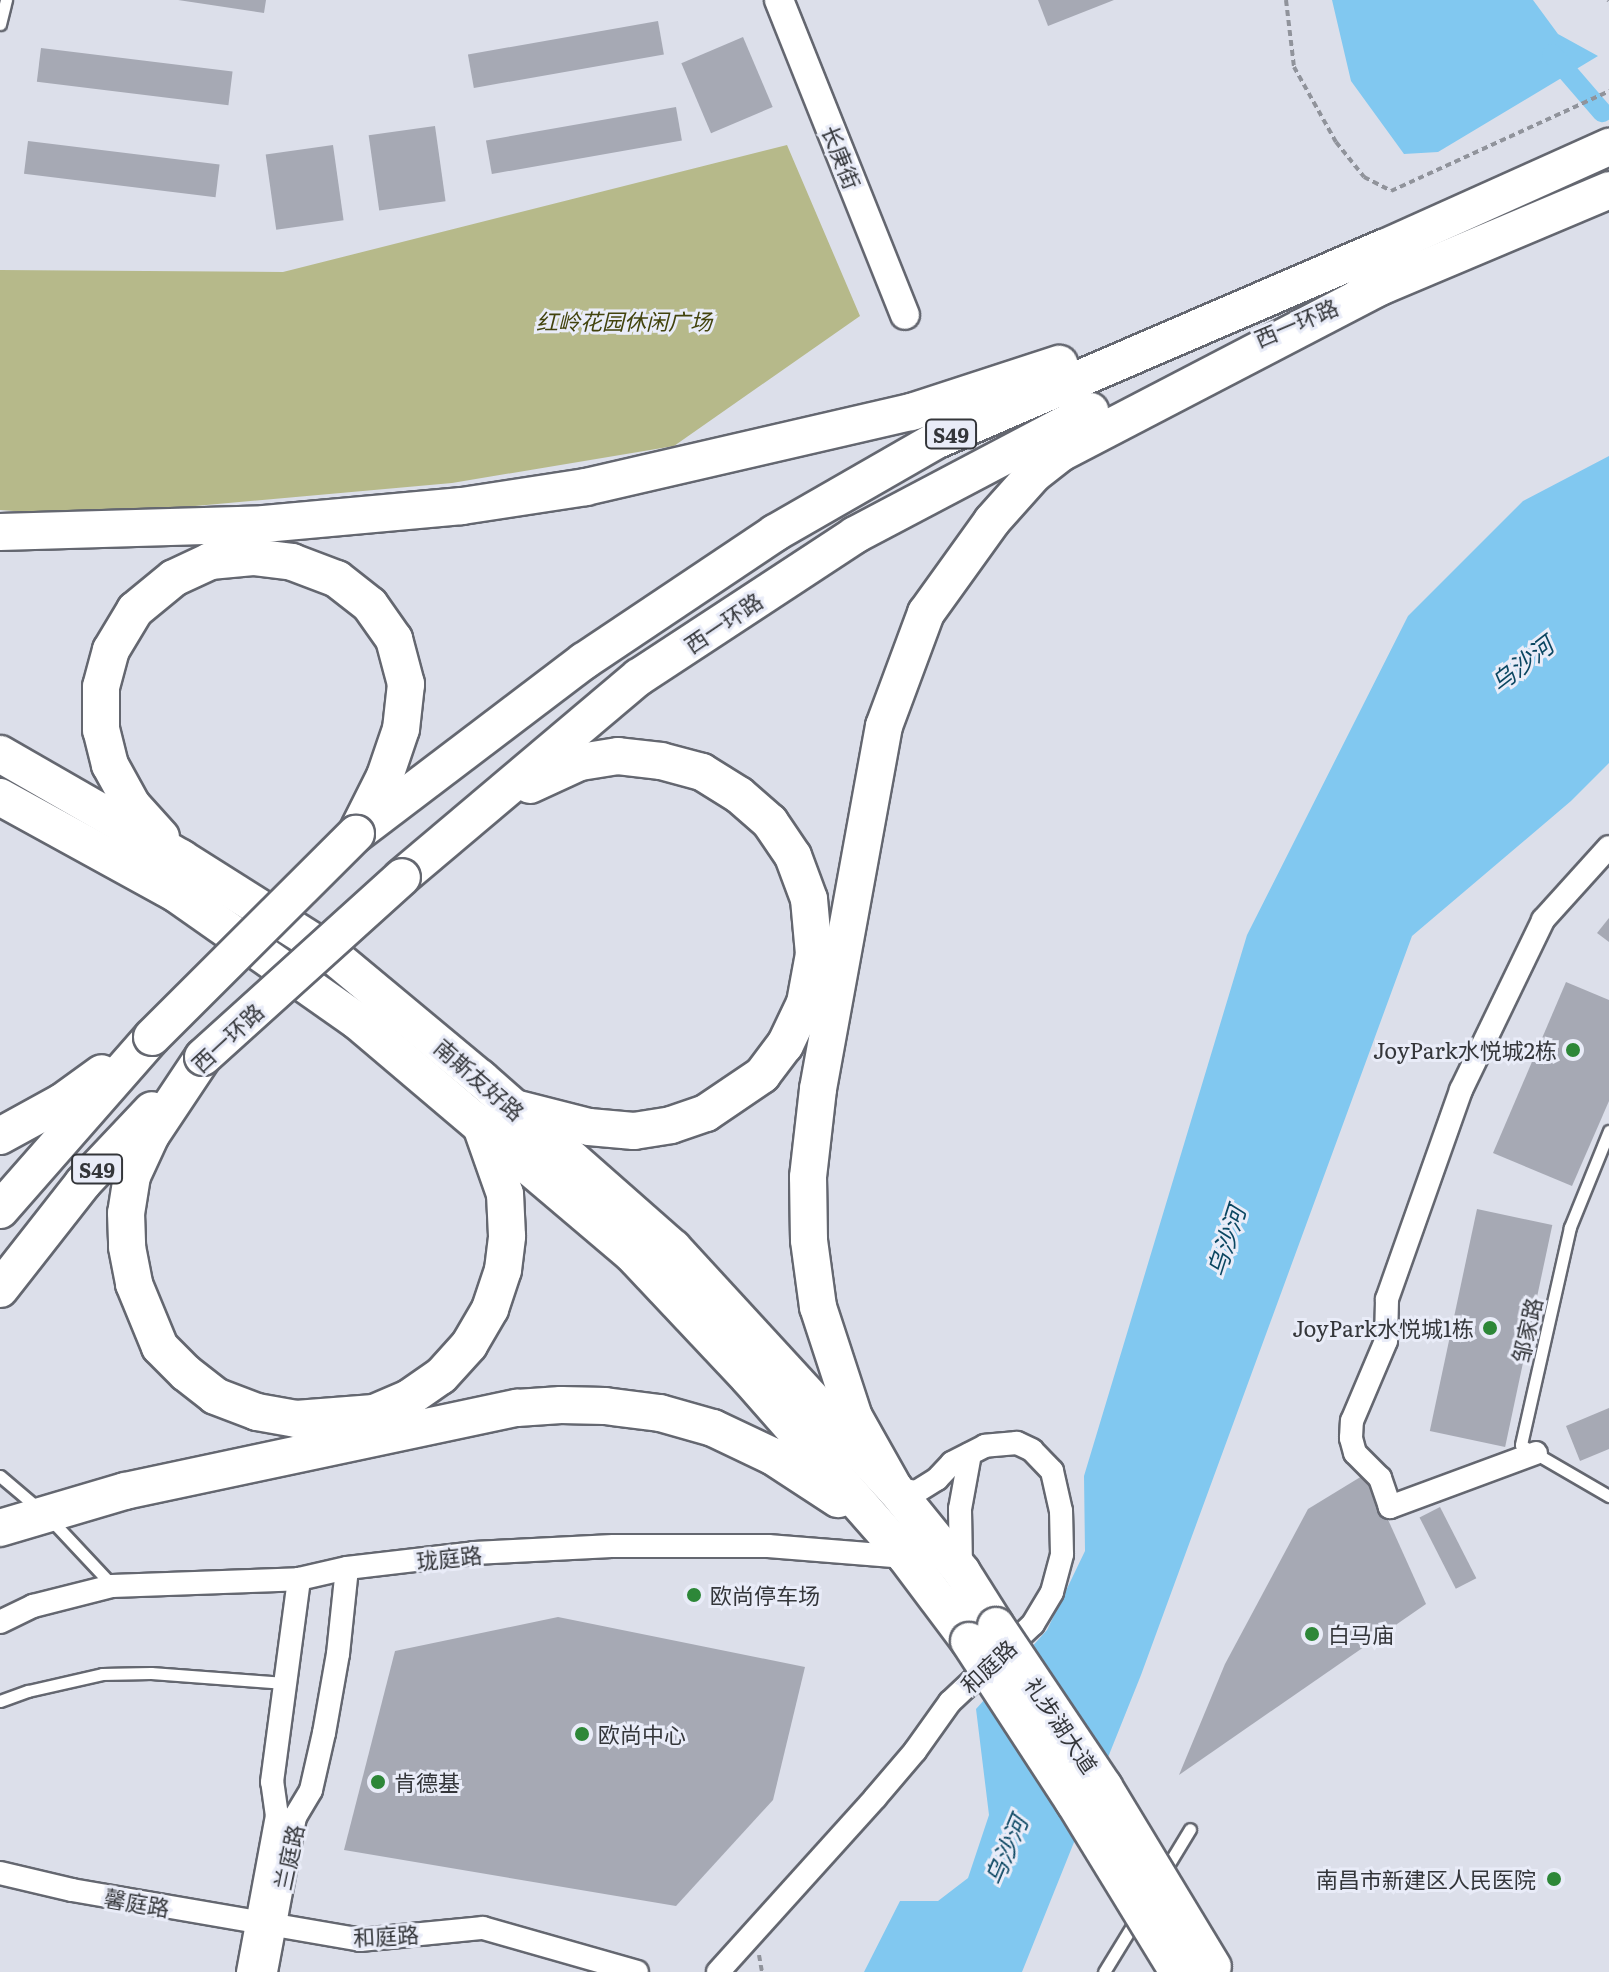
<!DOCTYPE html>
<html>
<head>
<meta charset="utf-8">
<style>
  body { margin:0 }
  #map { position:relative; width:1609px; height:1972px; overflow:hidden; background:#dcdfea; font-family:Literata,"Noto Sans SC",serif }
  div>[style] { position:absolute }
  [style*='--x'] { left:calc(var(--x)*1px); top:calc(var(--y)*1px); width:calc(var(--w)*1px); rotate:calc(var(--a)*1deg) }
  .green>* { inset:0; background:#b6b98a }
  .water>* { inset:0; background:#81c8f0 }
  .canal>* { height:20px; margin:-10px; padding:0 10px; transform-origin:10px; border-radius:10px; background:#81c8f0 }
  .building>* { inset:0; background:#a6a9b4; transform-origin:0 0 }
  .path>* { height:4px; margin-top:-2px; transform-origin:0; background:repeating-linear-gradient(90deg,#90939b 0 6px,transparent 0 10px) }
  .roads { filter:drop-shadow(2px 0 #646770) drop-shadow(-2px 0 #646770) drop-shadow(0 2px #646770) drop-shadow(0 -2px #646770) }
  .service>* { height:11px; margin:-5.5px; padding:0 5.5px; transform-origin:5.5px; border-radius:5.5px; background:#fff }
  .minor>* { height:22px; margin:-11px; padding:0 11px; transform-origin:11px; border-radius:11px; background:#fff }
  .tertiary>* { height:28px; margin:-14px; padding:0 14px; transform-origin:14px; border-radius:14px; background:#fff }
  .trunk>* { height:36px; margin:-18px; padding:0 18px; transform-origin:18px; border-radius:18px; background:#fff }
  .bridges { filter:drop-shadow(2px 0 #646770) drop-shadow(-2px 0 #646770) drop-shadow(0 2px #646770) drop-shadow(0 -2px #646770) }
  .trunk-bridge>* { height:36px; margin:-18px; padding:0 18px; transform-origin:18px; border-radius:18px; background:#fff }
  .dots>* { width:22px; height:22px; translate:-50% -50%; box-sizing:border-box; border:4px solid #e9ecf8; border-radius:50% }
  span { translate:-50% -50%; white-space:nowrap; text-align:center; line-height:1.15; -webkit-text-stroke:6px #e9ecf8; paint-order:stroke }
  .shield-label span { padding:2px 6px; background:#e9ecf8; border:2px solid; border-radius:6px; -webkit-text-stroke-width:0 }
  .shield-label { font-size:20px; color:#34363a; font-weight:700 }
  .street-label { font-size:22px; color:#34363a }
  .park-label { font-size:22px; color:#42430d; font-style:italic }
  .poi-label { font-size:22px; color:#34363a }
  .right { translate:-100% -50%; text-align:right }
  .left { translate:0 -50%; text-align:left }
  .water-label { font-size:24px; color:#0a4661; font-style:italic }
</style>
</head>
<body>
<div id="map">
  <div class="green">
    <div style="clip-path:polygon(787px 145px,860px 316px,674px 446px,452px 483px,84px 516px,0 510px,0 270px,283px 272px)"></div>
  </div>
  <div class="water">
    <div style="clip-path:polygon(1332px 0,1533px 0,1558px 34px,1598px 56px,1438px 152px,1404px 154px,1351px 81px)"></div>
    <div style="clip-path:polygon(1609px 456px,1609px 763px,1571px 801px,1412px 936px,1141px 1675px,1022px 1972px,864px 1972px,900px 1901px,938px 1901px,968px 1878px,989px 1815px,976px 1709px,1047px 1630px,1085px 1551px,1084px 1476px,1247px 935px,1408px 616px,1523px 501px)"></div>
  </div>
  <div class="canal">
    <div style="--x:1552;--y:54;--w:77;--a:49.2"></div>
  </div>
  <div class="building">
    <div style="clip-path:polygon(178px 0,266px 0,264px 13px)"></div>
    <div style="clip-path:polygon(1038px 0,1114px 0,1048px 26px)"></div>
    <div style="left:658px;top:21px;width:34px;height:193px;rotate:80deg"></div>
    <div style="left:743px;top:37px;width:76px;height:67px;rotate:67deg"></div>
    <div style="left:41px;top:48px;width:193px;height:34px;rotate:7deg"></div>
    <div style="left:676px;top:107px;width:34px;height:193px;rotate:80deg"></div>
    <div style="left:435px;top:126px;width:76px;height:67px;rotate:82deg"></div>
    <div style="left:28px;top:141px;width:193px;height:33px;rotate:7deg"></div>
    <div style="left:333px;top:145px;width:76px;height:68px;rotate:82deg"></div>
    <div style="clip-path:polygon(1609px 918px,1609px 942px,1597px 933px)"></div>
    <div style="clip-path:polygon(1566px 982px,1609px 1000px,1609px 1101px,1572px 1186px,1493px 1153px)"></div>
    <div style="left:1477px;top:1209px;width:77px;height:227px;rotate:12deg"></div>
    <div style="clip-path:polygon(1609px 1408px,1609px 1449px,1580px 1461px,1566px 1426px)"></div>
    <div style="clip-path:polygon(1367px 1473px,1426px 1604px,1179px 1775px,1225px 1664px,1308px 1509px)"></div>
    <div style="left:1440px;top:1507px;width:80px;height:23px;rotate:63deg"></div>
    <div style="clip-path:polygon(558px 1617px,805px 1667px,773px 1800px,676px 1906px,344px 1850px,395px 1651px)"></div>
  </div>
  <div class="path">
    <div style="--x:1286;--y:0;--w:67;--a:83.2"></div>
    <div style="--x:1294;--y:67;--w:86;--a:60.8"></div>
    <div style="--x:1336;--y:142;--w:45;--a:51.3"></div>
    <div style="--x:1364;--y:177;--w:30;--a:27"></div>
    <div style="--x:1391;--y:191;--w:240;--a:-24.6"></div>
    <div style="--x:1608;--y:0;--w:1;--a:45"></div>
    <div style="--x:759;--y:1955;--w:17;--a:80"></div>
  </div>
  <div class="roads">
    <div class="service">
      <div style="--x:0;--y:24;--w:25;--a:-76"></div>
      <div style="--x:1609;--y:1131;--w:104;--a:112.1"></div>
      <div style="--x:1570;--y:1227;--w:223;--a:102.7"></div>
      <div style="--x:1521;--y:1445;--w:102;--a:30.1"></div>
      <div style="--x:0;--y:1476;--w:42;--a:40.2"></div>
      <div style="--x:53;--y:1522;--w:86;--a:46.9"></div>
      <div style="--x:0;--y:1701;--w:30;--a:-20"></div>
      <div style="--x:28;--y:1691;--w:76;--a:-12.9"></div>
      <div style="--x:102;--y:1674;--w:49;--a:-1.2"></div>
      <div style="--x:151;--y:1673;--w:134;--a:4.3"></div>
      <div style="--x:1164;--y:1872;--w:50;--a:-58.8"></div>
      <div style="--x:1104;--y:1972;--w:63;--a:-58.6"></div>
    </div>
    <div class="minor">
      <div style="--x:1536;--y:1453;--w:156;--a:159.7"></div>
      <div style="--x:1390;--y:1507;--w:31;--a:-109"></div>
      <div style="--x:1380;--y:1478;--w:35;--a:-135"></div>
      <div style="--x:1355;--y:1453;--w:16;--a:-105"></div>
      <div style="--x:1351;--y:1438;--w:17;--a:-87"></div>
      <div style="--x:1352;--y:1421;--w:87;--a:-67"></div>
      <div style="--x:1386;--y:1341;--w:42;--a:-88.6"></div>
      <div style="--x:1387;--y:1299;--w:222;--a:-70.5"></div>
      <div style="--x:1461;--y:1090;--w:189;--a:-64.2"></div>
      <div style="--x:1543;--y:920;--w:98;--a:-47.9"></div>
      <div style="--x:961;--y:1567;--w:58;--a:-91"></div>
      <div style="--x:960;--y:1509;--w:56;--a:-79.7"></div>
      <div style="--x:0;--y:1622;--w:37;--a:-26"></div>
      <div style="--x:33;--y:1606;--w:81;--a:-14.2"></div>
      <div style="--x:112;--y:1586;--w:187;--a:-2.1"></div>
      <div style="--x:299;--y:1579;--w:49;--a:-12.9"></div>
      <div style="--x:347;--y:1568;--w:128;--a:-6.7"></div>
      <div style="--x:474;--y:1553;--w:140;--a:-2.9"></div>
      <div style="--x:614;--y:1546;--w:154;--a:0"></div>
      <div style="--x:768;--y:1546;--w:138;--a:4.6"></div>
      <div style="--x:0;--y:1873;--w:74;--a:13.3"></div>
      <div style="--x:72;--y:1890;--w:292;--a:9.8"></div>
      <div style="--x:360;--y:1940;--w:124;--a:-5.6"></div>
      <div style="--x:483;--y:1928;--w:160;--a:15.9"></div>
      <div style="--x:248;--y:1972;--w:159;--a:-79.5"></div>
      <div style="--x:277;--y:1816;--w:34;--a:-98"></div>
      <div style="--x:272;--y:1782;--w:205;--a:-82.4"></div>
      <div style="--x:266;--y:1972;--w:158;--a:-79.4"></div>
      <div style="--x:295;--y:1817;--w:31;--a:-59"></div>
      <div style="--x:311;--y:1790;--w:58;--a:-77.2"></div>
      <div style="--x:324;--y:1733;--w:80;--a:-80"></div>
      <div style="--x:338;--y:1654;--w:86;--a:-84"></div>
      <div style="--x:718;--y:1972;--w:234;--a:-47.9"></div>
      <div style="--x:875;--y:1798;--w:62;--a:-49.6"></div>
      <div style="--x:915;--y:1751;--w:60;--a:-54.5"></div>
      <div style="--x:950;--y:1702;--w:114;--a:-43.2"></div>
      <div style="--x:1033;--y:1624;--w:37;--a:-59"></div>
      <div style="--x:1052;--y:1592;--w:39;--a:-75"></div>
      <div style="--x:1062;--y:1554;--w:43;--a:-91.3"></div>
      <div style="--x:1061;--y:1511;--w:41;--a:-102.7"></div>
      <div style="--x:1052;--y:1471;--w:29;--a:-134"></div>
      <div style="--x:1032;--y:1450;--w:17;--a:-155"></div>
      <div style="--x:1017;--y:1443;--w:32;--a:175"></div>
      <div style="--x:985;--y:1446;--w:37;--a:153"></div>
      <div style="--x:952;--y:1463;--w:22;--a:133"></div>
      <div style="--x:937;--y:1479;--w:25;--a:148"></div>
      <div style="--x:916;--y:1492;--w:22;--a:-170"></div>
    </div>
    <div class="tertiary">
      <div style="--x:779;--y:0;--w:339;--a:68.2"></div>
    </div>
    <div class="trunk">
      <div style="--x:1361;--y:295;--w:269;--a:-22.9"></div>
      <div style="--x:0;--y:532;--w:264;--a:-1.7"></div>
      <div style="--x:264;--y:524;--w:199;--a:-5.2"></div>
      <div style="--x:462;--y:506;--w:125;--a:-8.7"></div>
      <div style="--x:586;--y:487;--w:334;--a:-13"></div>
      <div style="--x:911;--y:412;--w:156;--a:-18"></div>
      <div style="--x:0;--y:754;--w:209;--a:29.9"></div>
      <div style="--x:181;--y:858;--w:170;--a:32.3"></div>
      <div style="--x:325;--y:949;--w:202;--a:39.8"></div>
      <div style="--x:480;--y:1078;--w:257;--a:41.4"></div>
      <div style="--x:673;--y:1248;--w:326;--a:47.4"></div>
      <div style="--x:894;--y:1488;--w:108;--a:51"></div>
      <div style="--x:962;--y:1572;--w:64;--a:57.8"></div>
      <div style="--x:0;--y:797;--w:203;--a:28.8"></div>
      <div style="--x:178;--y:895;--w:218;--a:35.1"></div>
      <div style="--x:356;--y:1020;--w:362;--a:40.3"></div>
      <div style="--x:632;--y:1254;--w:169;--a:46.7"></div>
      <div style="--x:748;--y:1377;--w:240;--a:48.7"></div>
      <div style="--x:906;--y:1557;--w:105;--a:53.1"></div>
      <div style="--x:356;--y:834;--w:286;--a:-37.2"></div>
      <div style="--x:584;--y:661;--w:230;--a:-33.8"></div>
      <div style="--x:775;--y:533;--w:185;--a:-29.9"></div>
      <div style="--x:935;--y:441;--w:489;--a:-23.3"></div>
      <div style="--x:1384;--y:248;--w:247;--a:-24.2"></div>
      <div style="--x:161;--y:837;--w:43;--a:-132.2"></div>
      <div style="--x:132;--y:805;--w:46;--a:-118.8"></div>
      <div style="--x:110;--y:765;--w:36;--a:-104"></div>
      <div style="--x:101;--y:730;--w:43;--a:-90"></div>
      <div style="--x:101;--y:687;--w:38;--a:-75"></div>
      <div style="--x:111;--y:650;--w:47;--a:-59"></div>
      <div style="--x:135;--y:610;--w:50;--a:-39.4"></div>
      <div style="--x:174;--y:578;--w:40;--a:-25"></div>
      <div style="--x:210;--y:561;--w:43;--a:-5.3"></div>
      <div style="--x:253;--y:557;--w:39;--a:7"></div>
      <div style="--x:292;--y:562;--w:48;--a:20.7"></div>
      <div style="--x:337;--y:579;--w:42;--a:38.2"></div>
      <div style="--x:370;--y:605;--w:42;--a:54.8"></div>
      <div style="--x:394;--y:639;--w:47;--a:75.1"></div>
      <div style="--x:406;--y:684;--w:45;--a:96.3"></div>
      <div style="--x:401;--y:729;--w:50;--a:108.8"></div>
      <div style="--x:385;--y:776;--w:58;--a:116.6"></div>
      <div style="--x:402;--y:877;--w:310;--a:-40.2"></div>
      <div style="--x:639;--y:677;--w:258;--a:-33.3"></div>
      <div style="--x:855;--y:535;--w:266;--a:-27.8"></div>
      <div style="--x:203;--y:1057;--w:94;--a:123.7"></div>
      <div style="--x:151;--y:1135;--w:45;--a:114.9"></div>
      <div style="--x:132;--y:1176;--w:37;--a:99"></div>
      <div style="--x:126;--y:1213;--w:34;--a:88"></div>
      <div style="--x:127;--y:1247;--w:38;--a:79"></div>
      <div style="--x:134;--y:1284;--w:68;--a:67.6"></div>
      <div style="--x:160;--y:1347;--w:37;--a:45"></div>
      <div style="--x:186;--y:1373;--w:37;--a:38"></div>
      <div style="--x:215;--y:1396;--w:45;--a:20.9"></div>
      <div style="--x:257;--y:1412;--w:40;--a:10"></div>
      <div style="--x:296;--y:1419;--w:78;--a:-4.4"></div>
      <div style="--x:374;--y:1413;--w:38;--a:-23"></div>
      <div style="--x:409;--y:1398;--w:39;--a:-35"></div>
      <div style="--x:441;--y:1376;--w:42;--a:-47.9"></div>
      <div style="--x:469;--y:1345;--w:42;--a:-59.7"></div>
      <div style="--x:490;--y:1309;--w:41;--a:-71.6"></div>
      <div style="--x:503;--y:1270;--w:34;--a:-83"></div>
      <div style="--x:507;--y:1236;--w:42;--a:-92.7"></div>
      <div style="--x:505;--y:1194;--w:75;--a:-109.4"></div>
      <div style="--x:518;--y:1109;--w:73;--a:14.2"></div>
      <div style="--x:589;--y:1127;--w:45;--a:5.1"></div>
      <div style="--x:634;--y:1131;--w:37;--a:-9"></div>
      <div style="--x:671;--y:1125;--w:37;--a:-19"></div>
      <div style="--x:706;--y:1113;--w:68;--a:-34.2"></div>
      <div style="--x:762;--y:1075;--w:38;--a:-53"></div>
      <div style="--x:785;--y:1045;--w:47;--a:-64.5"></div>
      <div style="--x:805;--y:1003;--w:50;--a:-79.6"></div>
      <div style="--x:814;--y:954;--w:55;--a:-95.2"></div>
      <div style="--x:809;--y:899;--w:46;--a:-110.4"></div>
      <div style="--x:793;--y:856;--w:41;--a:-124.1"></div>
      <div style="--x:770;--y:822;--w:41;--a:-138.9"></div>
      <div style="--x:739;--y:795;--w:44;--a:-148.1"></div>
      <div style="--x:702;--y:772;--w:42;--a:-165"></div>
      <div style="--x:661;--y:761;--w:43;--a:-173.4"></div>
      <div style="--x:618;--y:756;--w:38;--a:171"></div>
      <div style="--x:580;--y:762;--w:55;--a:155.3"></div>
      <div style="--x:0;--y:1136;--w:71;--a:-28.7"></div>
      <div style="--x:62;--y:1102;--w:49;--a:-35.9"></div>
      <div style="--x:0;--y:1210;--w:230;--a:-48.7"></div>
      <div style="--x:0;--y:1289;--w:135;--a:-51.9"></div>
      <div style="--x:83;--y:1183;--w:100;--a:-46.6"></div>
      <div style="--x:894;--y:1488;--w:81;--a:-119.4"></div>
      <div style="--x:854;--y:1417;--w:116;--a:-108.1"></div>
      <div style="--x:818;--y:1307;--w:68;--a:-97.7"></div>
      <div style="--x:809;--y:1240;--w:63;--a:-90.9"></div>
      <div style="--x:808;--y:1177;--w:89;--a:-83.5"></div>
      <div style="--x:818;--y:1089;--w:369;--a:-79.7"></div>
      <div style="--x:884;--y:726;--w:121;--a:-69.6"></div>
      <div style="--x:926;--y:613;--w:113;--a:-54.3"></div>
      <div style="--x:992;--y:521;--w:63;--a:-48.2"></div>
      <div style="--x:1034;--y:474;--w:34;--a:-38"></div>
      <div style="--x:1061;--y:453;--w:364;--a:-27.5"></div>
      <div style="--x:0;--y:1528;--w:130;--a:-16.5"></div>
      <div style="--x:125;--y:1491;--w:401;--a:-12"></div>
      <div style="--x:517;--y:1408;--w:44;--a:-3.9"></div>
      <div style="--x:561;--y:1405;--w:44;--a:1.3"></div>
      <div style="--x:605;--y:1406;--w:55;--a:7.3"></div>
      <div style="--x:660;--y:1413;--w:55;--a:15.8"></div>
      <div style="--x:713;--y:1428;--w:65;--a:25.4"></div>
      <div style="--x:772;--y:1456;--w:79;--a:33.1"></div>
    </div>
  </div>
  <div class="bridges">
    <div class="trunk-bridge">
      <div style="--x:152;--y:1037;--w:288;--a:-44.9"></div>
      <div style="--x:203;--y:1057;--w:268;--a:-42.1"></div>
      <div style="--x:996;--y:1626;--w:194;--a:56.1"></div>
      <div style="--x:1104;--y:1787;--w:210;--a:58.8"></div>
      <div style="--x:969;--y:1641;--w:192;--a:56.9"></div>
      <div style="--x:1074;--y:1802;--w:199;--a:58.5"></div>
    </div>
  </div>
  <div class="dots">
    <div style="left:1573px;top:1050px;background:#2d8738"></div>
    <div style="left:1490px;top:1328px;background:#2d8738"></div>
    <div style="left:694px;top:1595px;background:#2d8738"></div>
    <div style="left:1312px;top:1634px;background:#2d8738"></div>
    <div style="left:582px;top:1734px;background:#2d8738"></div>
    <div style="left:378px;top:1782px;background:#2d8738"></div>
    <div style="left:1554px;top:1879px;background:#2d8738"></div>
  </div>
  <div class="shield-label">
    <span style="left:951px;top:434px">S49</span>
    <span style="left:97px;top:1169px">S49</span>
  </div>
  <div class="street-label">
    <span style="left:842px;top:157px;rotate:68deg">长庚街</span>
    <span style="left:1296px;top:322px;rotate:-23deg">西一环路</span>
    <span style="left:723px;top:622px;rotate:-34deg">西一环路</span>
    <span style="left:227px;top:1037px;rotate:-43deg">西一环路</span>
    <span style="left:480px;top:1079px;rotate:41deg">南斯友好路</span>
    <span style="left:1526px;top:1330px;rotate:-77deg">邹家路</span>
    <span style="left:449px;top:1557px;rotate:-6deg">珑庭路</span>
    <span style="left:988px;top:1666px;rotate:-43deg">和庭路</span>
    <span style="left:1062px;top:1725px;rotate:56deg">礼步湖大道</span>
    <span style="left:288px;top:1857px;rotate:-78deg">兰庭路</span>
    <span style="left:137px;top:1902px;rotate:10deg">馨庭路</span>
    <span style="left:386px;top:1935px;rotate:-3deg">和庭路</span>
  </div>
  <div class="park-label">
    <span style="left:624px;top:321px">红岭花园休闲广场</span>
  </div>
  <div class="poi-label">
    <span class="right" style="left:1557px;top:1050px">JoyPark水悦城2栋</span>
    <span class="right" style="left:1474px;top:1328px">JoyPark水悦城1栋</span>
    <span class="left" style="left:710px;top:1595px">欧尚停车场</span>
    <span class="left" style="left:1328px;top:1634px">白马庙</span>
    <span class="left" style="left:598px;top:1734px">欧尚中心</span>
    <span class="left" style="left:394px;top:1782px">肯德基</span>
    <span class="right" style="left:1536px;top:1879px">南昌市新建区人民医院</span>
  </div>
  <div class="water-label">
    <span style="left:1521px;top:663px;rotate:-38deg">乌沙河</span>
    <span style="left:1225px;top:1241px;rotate:-72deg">乌沙河</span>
    <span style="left:1005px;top:1850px;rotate:-67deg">乌沙河</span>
  </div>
</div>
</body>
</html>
